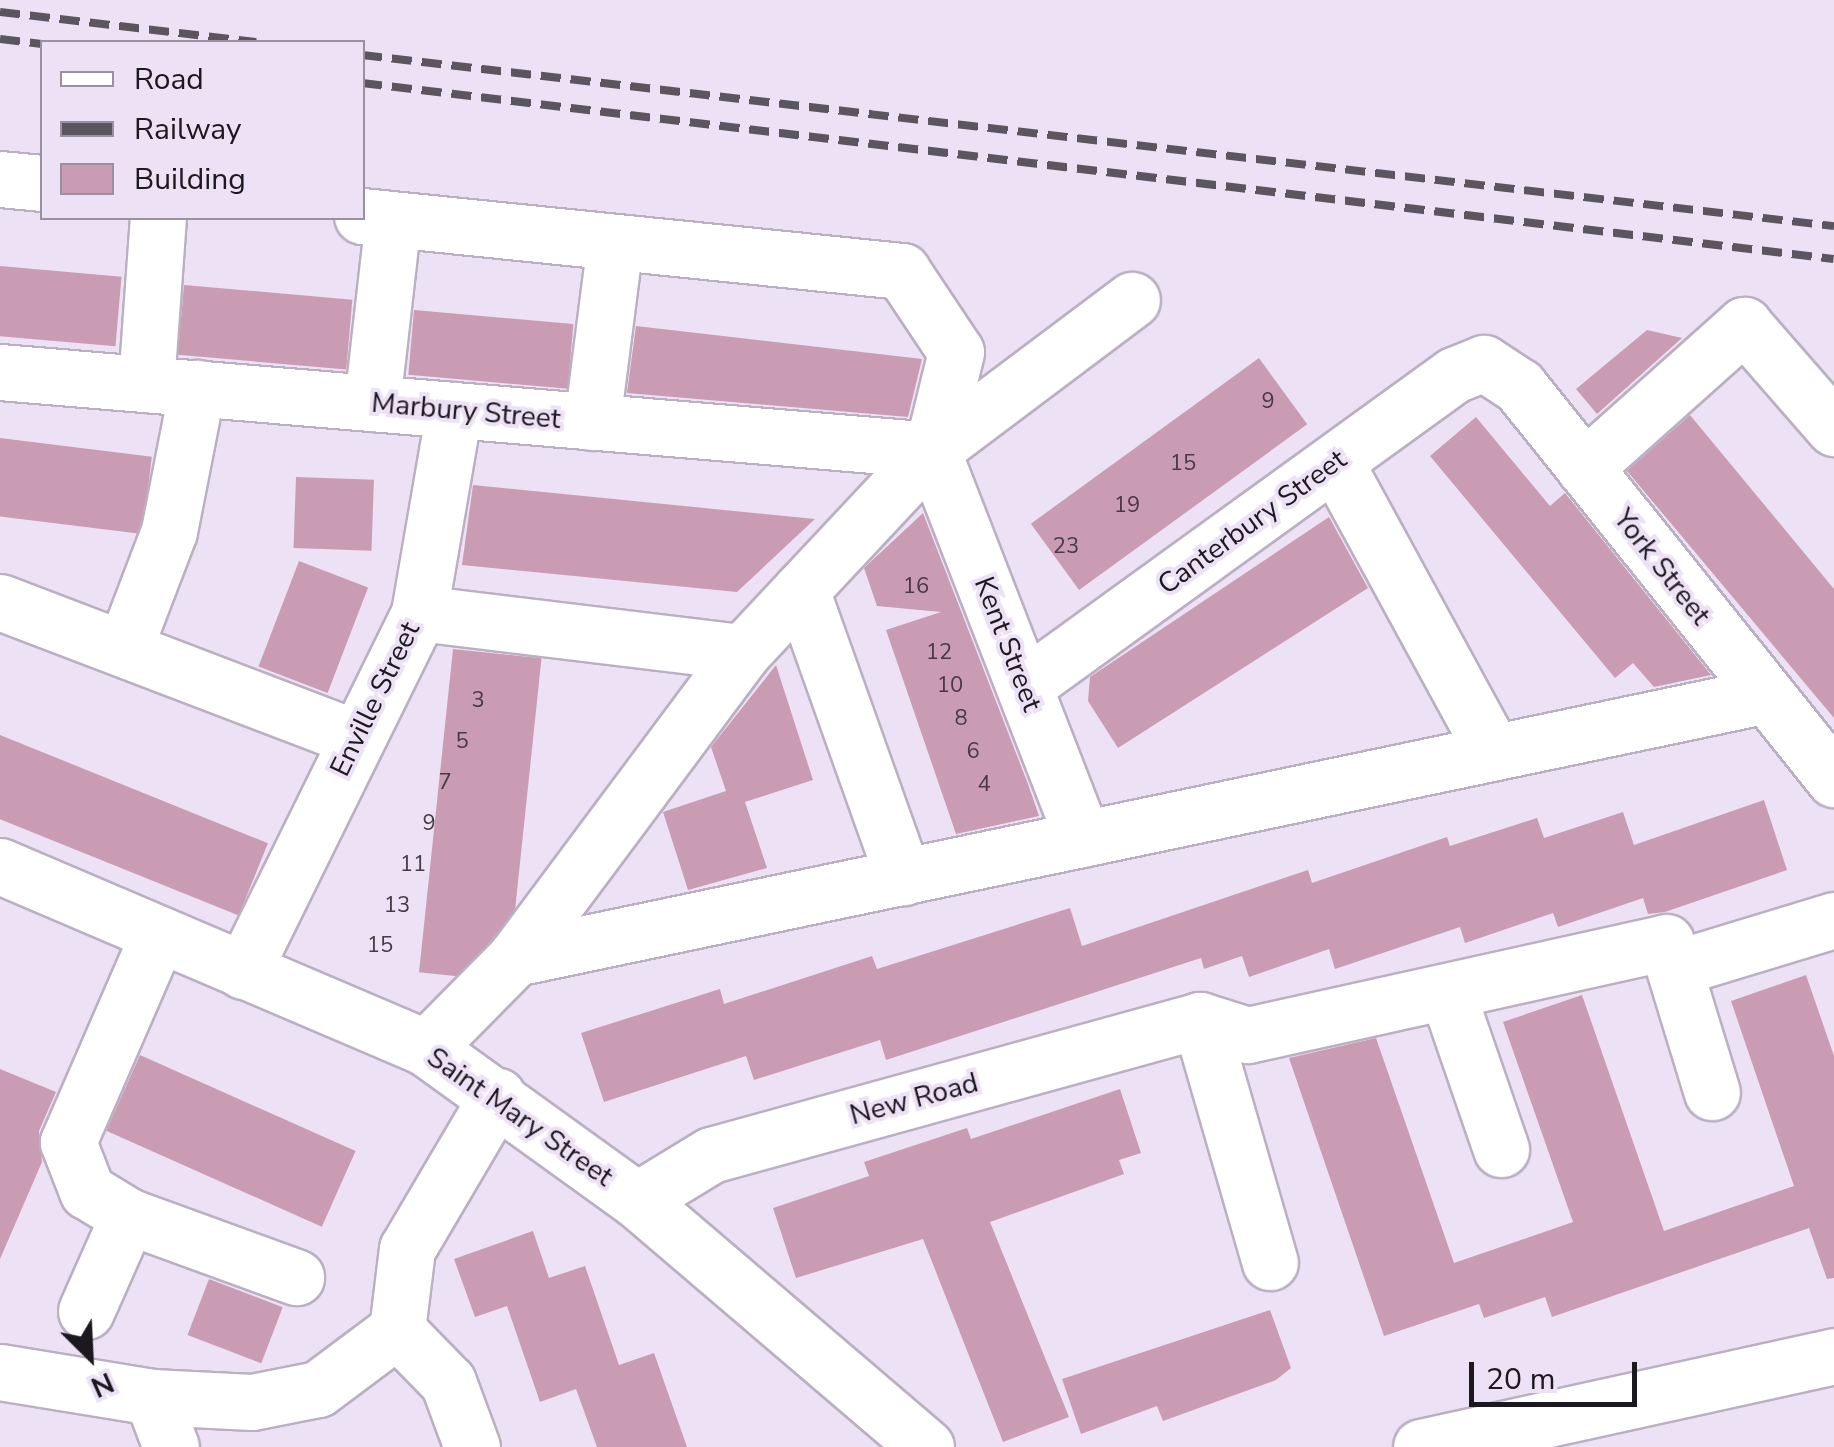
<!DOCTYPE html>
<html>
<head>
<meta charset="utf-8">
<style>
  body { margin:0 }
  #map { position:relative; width:1834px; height:1447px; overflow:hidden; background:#ede1f5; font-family:"Nunito Sans",sans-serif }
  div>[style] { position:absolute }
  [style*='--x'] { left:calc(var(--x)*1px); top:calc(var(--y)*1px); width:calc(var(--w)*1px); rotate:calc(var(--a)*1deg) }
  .building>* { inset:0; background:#ca9cb4; transform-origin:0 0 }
  .roads { filter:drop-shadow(2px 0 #bbafc2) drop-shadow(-2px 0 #bbafc2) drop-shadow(0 2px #bbafc2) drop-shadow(0 -2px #bbafc2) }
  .minor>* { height:55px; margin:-27.5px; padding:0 27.5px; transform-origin:27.5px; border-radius:27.5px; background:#fff }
  .highway>* { height:55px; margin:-27.5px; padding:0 27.5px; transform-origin:27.5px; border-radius:27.5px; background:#fff }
  .rail>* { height:8px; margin-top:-4px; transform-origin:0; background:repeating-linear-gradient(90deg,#5b5560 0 20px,transparent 0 30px) }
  span { translate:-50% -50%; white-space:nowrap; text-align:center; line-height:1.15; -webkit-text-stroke:8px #ede1f5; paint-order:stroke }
  .number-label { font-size:22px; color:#483944 }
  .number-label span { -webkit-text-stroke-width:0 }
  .street-label { font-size:28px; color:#1c181f }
  .legend { position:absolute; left:40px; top:40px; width:325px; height:180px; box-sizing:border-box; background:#ede1f5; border:2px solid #99919f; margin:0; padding:12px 18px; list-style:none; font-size:30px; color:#1c181f }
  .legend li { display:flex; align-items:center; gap:20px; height:50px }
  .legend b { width:50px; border:2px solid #99919f }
  .north { position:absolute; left:40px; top:1307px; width:100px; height:100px; -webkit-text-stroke:8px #ede1f5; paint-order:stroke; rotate:156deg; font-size:28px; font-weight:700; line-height:40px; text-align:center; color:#1c181f }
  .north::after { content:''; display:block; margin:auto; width:35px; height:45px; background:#1c181f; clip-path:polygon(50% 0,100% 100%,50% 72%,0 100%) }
  .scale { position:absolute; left:1469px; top:1362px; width:168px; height:45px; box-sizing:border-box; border:5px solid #1c181f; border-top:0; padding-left:12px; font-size:30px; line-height:35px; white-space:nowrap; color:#1c181f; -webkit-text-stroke:8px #ede1f5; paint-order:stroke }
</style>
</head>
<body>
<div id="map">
  <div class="building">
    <div style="left:0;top:266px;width:122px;height:70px;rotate:5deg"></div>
    <div style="left:184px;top:285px;width:169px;height:70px;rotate:5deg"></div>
    <div style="left:414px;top:310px;width:160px;height:65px;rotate:5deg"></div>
    <div style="clip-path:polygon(636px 326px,922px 359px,908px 417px,627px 393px)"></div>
    <div style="clip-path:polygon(1647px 330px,1682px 338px,1597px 414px,1576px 389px)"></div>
    <div style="left:1259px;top:358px;width:82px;height:282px;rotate:54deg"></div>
    <div style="clip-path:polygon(1690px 415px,1834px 589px,1834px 718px,1627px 471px)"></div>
    <div style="clip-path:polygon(1476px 417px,1550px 506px,1565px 493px,1711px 675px,1654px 687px,1633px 663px,1615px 678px,1430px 456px)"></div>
    <div style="left:0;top:438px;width:153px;height:78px;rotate:7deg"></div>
    <div style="left:296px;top:477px;width:78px;height:71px;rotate:2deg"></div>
    <div style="clip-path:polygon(473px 485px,815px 519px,737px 592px,462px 565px)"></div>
    <div style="clip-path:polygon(923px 513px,1028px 784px,1039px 816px,956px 834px,886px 630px,941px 612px,877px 606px,864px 568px)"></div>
    <div style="clip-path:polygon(1329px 517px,1368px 588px,1118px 748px,1088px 701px,1090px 677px)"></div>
    <div style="left:299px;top:561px;width:74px;height:113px;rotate:21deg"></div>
    <div style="left:453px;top:649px;width:89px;height:325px;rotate:6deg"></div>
    <div style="clip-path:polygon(776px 665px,813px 780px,745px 802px,767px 868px,688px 890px,663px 812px,726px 791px,711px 747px)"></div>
    <div style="left:0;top:735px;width:289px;height:78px;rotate:22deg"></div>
    <div style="clip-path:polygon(1764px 800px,1787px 870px,1665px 912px,1648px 914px,1643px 898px,1558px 927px,1553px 913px,1465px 943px,1460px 927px,1335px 969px,1329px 949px,1249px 977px,1242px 956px,1204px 969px,1201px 958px,886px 1060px,880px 1040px,754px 1080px,746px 1056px,604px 1102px,581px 1033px,720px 989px,724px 1004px,872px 956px,877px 969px,1070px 908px,1082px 946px,1308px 870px,1312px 883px,1447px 837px,1450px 846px,1537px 818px,1544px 838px,1623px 812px,1634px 845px)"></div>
    <div style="clip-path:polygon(1806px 975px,1834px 1056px,1834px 1278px,1827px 1279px,1809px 1228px,1552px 1317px,1545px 1297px,1484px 1318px,1479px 1304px,1384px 1336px,1289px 1058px,1376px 1038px,1454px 1263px,1573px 1222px,1503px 1022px,1582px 995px,1664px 1231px,1794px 1186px,1731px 1001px)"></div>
    <div style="left:140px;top:1055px;width:236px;height:83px;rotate:24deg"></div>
    <div style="clip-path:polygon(0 1069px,56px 1092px,39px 1131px,42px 1162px,0 1259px)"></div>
    <div style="clip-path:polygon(1120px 1089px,1141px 1153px,1119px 1160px,1124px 1174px,990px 1222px,1069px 1417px,1003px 1442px,923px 1239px,796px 1278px,773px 1208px,869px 1176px,864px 1162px,967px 1128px,971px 1139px)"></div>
    <div style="clip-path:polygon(533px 1231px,549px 1278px,585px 1266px,619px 1365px,654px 1353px,687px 1447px,597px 1447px,576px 1389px,540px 1402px,507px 1306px,475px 1317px,454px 1259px)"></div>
    <div style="left:209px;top:1279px;width:79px;height:60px;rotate:21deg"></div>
    <div style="clip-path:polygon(1270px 1310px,1291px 1368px,1276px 1380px,1163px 1421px,1157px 1406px,1081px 1434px,1062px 1379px)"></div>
  </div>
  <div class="roads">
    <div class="minor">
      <div style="--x:0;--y:179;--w:42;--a:5.4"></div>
      <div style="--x:362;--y:216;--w:543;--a:5.82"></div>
      <div style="--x:902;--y:271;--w:97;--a:56.3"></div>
      <div style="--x:956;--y:352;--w:101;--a:103.8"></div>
      <div style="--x:0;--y:372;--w:935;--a:4.78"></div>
      <div style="--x:146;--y:384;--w:166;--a:-85.9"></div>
      <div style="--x:372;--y:403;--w:184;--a:-83.5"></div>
      <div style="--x:592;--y:422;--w:181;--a:-82.7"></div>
      <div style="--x:932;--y:450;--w:417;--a:68.8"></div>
      <div style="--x:1335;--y:462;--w:330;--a:61.4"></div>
      <div style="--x:1584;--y:468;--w:215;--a:-41.8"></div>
      <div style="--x:1744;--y:325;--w:137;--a:48.9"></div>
      <div style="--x:801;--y:590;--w:305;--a:70.4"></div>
      <div style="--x:0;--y:602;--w:381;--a:20.9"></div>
      <div style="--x:419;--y:613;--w:326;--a:6.9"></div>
      <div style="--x:124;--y:649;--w:126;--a:-69.1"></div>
      <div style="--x:169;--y:531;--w:146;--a:-78.9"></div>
      <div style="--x:1024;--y:686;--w:531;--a:-35.88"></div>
      <div style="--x:1454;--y:375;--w:32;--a:-22"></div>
      <div style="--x:1484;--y:363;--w:42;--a:33.3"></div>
      <div style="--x:1519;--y:386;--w:504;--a:51.29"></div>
      <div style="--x:0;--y:866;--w:463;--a:23.1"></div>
      <div style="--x:426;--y:1048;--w:260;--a:35.8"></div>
      <div style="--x:637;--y:1200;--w:380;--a:40.5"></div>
      <div style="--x:158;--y:935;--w:226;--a:113.5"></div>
      <div style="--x:68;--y:1142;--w:53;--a:68.8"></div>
      <div style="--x:87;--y:1191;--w:48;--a:31.4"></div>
      <div style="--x:128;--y:1216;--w:179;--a:20"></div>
      <div style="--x:515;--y:958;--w:1275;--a:-11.86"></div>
      <div style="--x:1676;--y:968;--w:165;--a:-16.9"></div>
      <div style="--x:243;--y:971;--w:399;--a:-63.8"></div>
      <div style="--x:419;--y:613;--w:206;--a:-80.2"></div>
      <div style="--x:1448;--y:995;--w:163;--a:71"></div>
      <div style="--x:1200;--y:1020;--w:252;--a:73.9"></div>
      <div style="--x:426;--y:1048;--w:127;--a:-45.3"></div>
      <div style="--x:515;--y:958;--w:382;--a:-53.3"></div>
      <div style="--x:743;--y:652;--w:277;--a:-46.9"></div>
      <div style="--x:932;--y:450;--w:250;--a:-36.9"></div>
      <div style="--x:637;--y:1200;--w:87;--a:-31.3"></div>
      <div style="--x:711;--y:1155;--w:507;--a:-15.43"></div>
      <div style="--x:1200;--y:1020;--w:50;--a:17.4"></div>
      <div style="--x:1248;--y:1035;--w:428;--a:-12.5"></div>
      <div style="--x:1666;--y:942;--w:157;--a:73"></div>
      <div style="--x:86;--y:1311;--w:104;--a:-66.1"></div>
      <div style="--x:397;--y:1330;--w:73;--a:45.6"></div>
      <div style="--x:448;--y:1382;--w:69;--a:69.7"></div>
      <div style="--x:0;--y:1372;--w:154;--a:9.3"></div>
      <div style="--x:152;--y:1397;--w:100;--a:2.9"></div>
      <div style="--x:252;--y:1402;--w:67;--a:-11.1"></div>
      <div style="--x:318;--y:1389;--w:99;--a:-36.8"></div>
      <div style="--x:397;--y:1330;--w:82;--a:-83"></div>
      <div style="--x:407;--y:1249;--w:178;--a:-59.5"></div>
      <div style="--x:152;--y:1397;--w:53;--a:69.2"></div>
    </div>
    <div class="highway">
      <div style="--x:1421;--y:1447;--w:423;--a:-12.4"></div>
    </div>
  </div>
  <div class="rail">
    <div style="--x:0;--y:12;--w:258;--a:6.7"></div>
    <div style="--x:0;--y:39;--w:42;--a:6.8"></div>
    <div style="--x:362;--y:55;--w:1482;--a:6.63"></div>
    <div style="--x:362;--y:83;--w:1482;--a:6.82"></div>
  </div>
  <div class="number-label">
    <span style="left:1268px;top:402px">9</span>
    <span style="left:1183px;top:464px">15</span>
    <span style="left:1127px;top:506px">19</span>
    <span style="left:1066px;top:547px">23</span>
    <span style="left:916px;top:587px">16</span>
    <span style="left:939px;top:653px">12</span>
    <span style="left:950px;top:686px">10</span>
    <span style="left:478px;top:701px">3</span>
    <span style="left:961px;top:719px">8</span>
    <span style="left:462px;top:742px">5</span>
    <span style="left:973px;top:752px">6</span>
    <span style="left:445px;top:783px">7</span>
    <span style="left:984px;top:785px">4</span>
    <span style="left:429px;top:824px">9</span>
    <span style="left:413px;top:865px">11</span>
    <span style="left:397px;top:906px">13</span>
    <span style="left:380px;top:946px">15</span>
  </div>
  <div class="street-label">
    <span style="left:466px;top:411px;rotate:5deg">Marbury Street</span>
    <span style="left:1252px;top:522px;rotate:-36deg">Canterbury Street</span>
    <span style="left:1662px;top:567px;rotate:52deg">York Street</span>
    <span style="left:1008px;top:644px;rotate:69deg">Kent Street</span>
    <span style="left:375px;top:699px;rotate:-64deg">Enville Street</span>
    <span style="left:914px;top:1099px;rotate:-15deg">New Road</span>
    <span style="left:520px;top:1117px;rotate:35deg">Saint Mary Street</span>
  </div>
  <ul class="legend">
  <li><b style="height:12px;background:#fff"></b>Road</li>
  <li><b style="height:12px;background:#5b5560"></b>Railway</li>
  <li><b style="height:28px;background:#ca9cb4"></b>Building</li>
  </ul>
  <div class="north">N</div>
  <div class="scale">20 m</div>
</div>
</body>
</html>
